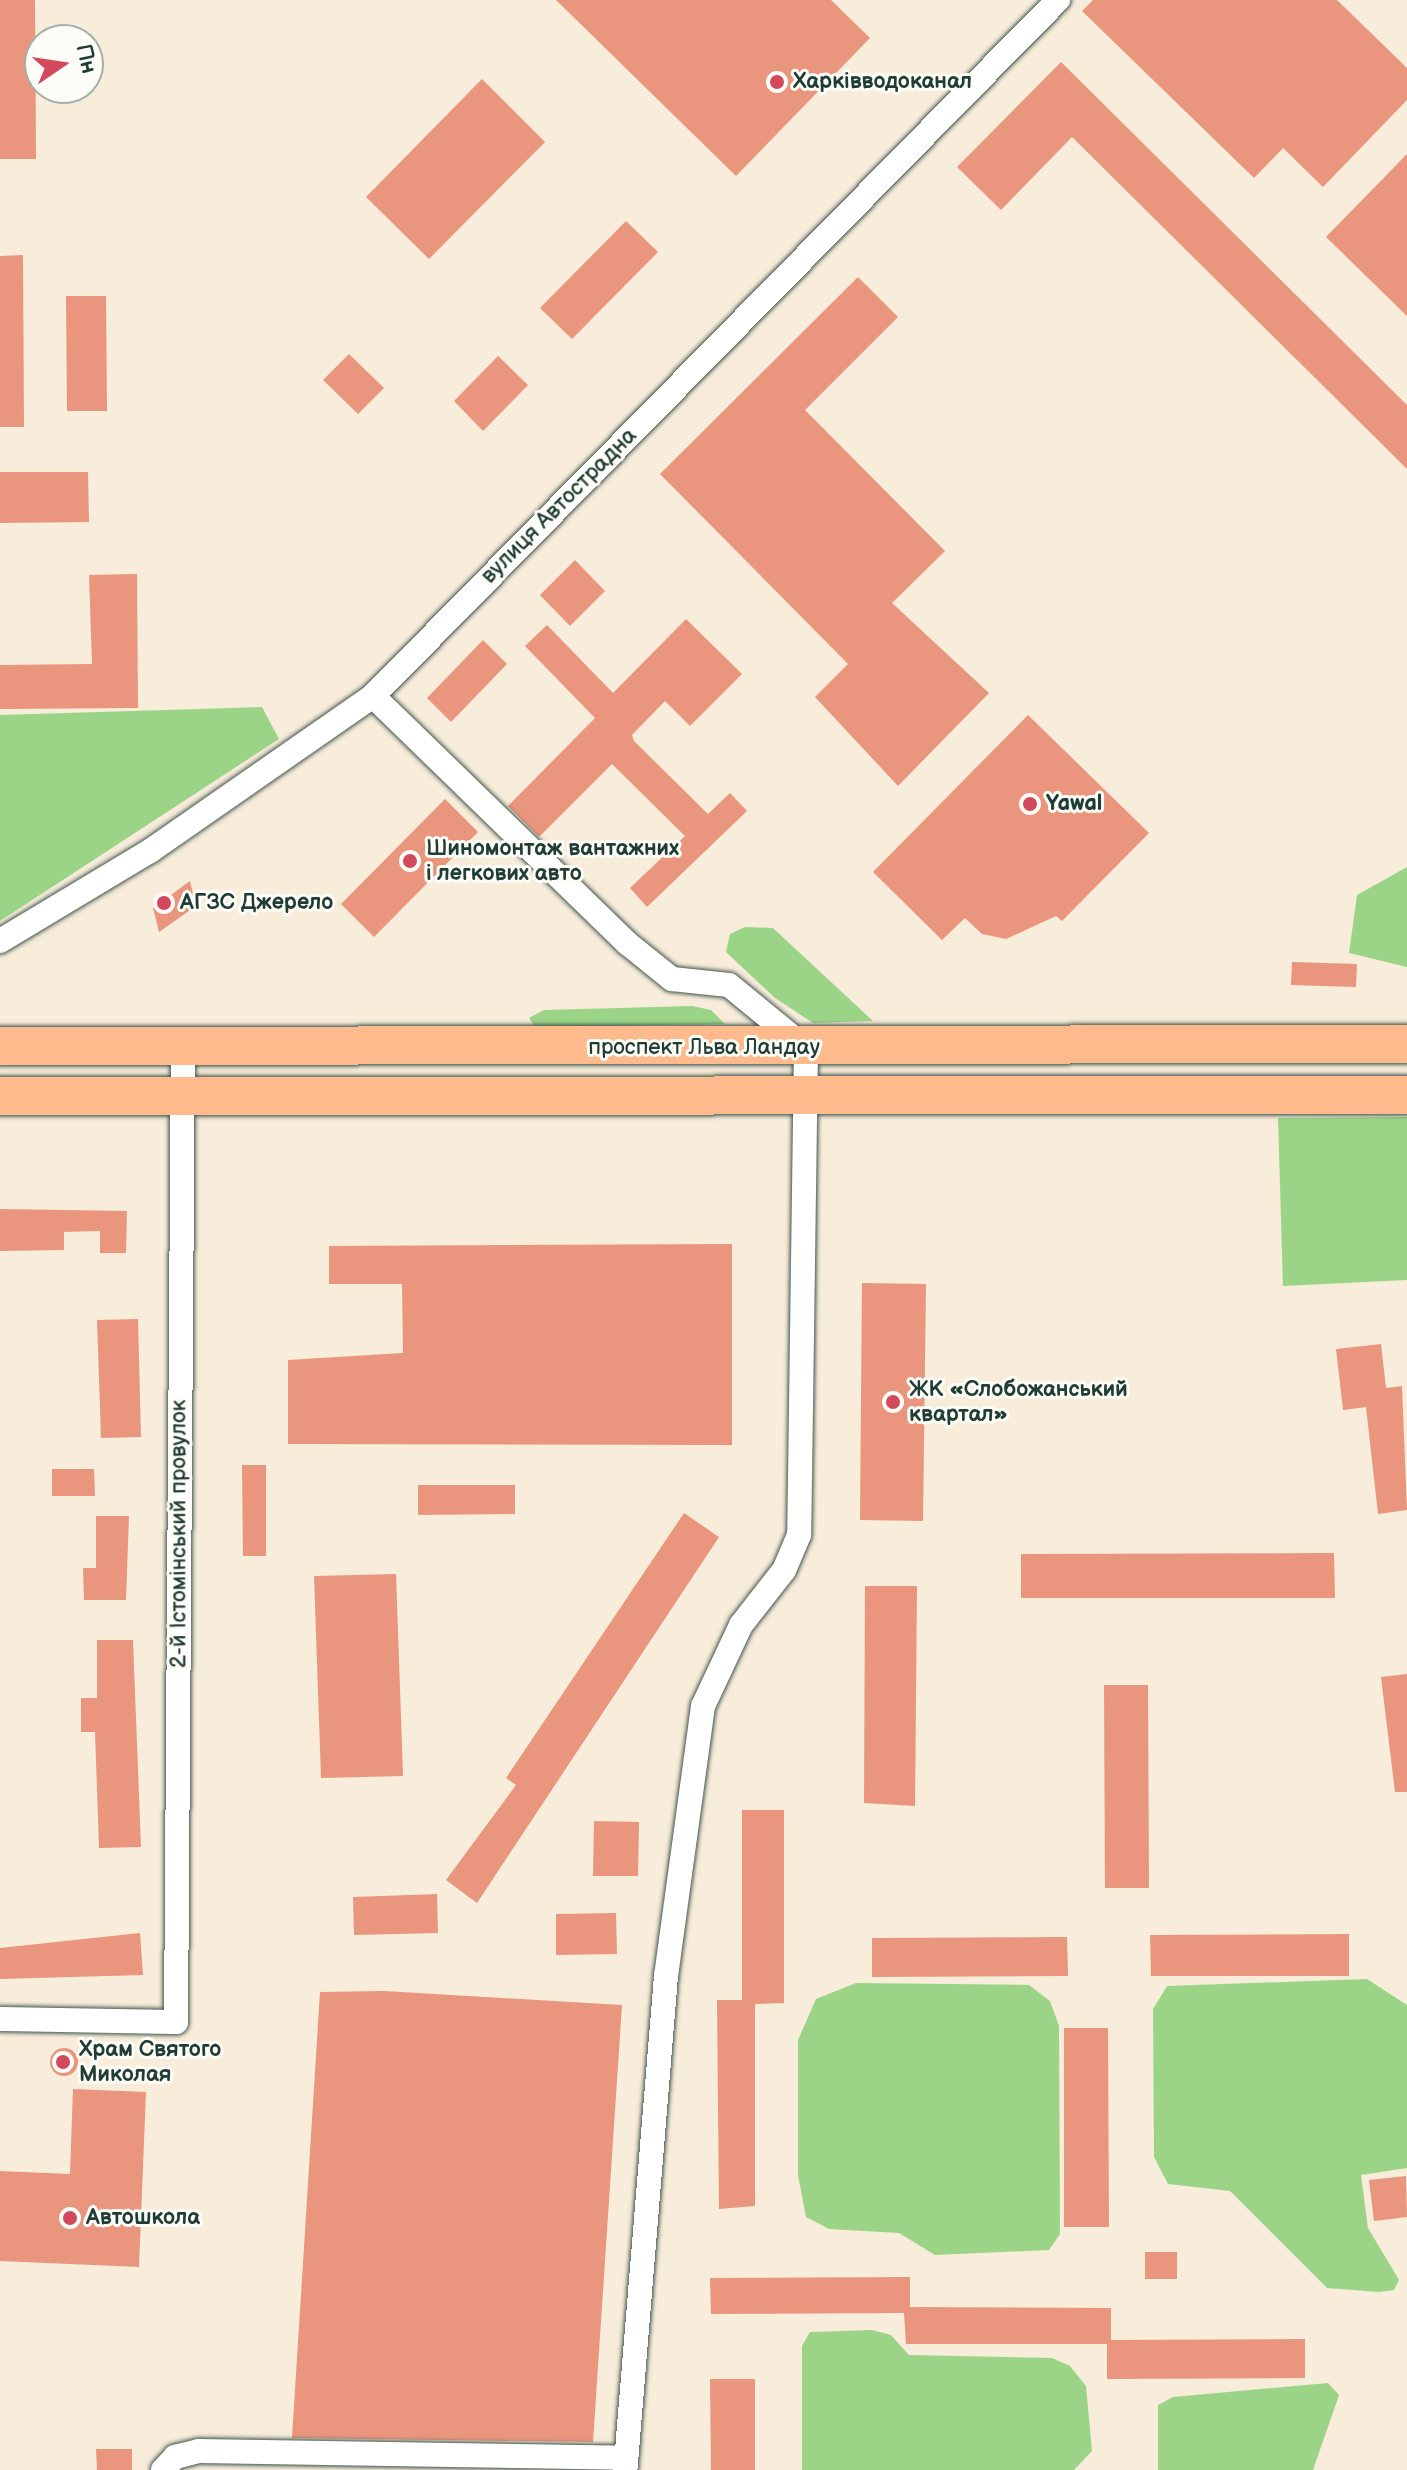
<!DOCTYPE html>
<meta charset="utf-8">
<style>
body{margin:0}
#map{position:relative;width:1407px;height:2470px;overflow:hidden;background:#f8ecda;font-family:"Balsamiq Sans",sans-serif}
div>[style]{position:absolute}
.green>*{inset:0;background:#9bd487}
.building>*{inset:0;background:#ea957e}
.round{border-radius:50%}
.roads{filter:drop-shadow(0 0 2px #40574d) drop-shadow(0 0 2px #40574d)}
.street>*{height:24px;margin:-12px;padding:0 12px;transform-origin:12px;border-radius:12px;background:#fff}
.primary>*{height:38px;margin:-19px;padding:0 19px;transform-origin:19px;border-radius:19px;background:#fcba8d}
.dots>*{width:22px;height:22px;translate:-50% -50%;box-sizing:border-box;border:4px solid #fdfcf7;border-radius:50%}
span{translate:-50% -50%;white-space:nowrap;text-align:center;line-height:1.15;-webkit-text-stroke:6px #fdfcf7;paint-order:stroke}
.poi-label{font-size:22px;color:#1f3d34;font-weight:700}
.left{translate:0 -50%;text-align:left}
.street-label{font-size:22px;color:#1f3d34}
.north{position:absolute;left:24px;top:24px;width:80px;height:80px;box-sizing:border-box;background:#fdfcf7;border:2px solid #a4b0a9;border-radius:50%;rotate:77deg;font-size:22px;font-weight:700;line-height:32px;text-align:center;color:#1f3d34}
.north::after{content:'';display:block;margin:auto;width:28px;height:36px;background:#d1495b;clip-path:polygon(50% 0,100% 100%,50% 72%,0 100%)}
</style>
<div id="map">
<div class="green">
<i style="clip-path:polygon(262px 707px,279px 739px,0 921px,0 715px)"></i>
<i style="clip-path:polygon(1407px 867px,1407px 967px,1349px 953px,1357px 895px)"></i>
<i style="clip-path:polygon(745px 927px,773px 928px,873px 1021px,813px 1023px,775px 998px,726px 952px,730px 934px)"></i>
<i style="clip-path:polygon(692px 1006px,711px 1010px,725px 1024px,535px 1027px,529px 1018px,544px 1010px)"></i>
<i style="clip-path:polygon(1407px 1117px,1407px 1280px,1283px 1286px,1278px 1118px)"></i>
<i style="clip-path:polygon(1367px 1979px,1407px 2005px,1407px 2168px,1361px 2175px,1368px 2228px,1399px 2280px,1394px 2290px,1379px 2292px,1327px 2288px,1230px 2191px,1168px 2184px,1154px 2157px,1153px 2009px,1167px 1986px)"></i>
<i style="clip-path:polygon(856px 1983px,1029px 1985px,1050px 2001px,1059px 2026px,1060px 2234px,1049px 2250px,935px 2255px,899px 2233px,829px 2229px,806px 2217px,798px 2175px,798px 2040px,816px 1999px)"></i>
<i style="clip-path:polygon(872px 2330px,891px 2335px,909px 2355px,1052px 2358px,1070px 2366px,1086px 2386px,1092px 2451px,1074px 2470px,802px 2470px,802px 2346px,810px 2332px)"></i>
<i style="clip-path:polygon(1328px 2383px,1339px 2395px,1313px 2470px,1158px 2470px,1158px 2405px,1173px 2397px)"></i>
</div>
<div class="building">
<i style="clip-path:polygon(0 0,35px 0,36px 159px,0 159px)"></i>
<i style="clip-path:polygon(556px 0,831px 0,870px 38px,736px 176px)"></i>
<i style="clip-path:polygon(1093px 0,1337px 0,1407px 68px,1407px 100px,1323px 187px,1283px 148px,1254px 178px,1082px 11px)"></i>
<i style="clip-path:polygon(1061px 62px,1407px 405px,1407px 469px,1072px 137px,1001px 210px,957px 167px)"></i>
<i style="clip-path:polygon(482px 79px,545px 142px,429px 259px,366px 197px)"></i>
<i style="clip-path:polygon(1407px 154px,1407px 316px,1326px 237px)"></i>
<i style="clip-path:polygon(626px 221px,658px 252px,572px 339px,540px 308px)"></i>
<i style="clip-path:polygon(23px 255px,24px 427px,0 427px,0 256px)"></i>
<i style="clip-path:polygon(858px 277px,898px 317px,805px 410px,945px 551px,892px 603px,989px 693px,898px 786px,815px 697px,848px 664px,660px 474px)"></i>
<i style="clip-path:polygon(66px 296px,106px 296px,107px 411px,67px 411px)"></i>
<i style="clip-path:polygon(349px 354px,384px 388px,358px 414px,323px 380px)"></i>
<i style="clip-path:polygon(498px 356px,528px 385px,483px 431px,454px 401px)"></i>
<i style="clip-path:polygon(0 472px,88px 472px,89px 522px,0 523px)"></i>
<i style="clip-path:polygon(575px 560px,605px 591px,570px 626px,540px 595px)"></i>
<i style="clip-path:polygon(137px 574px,138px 708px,0 709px,0 665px,92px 664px,89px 575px)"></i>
<i style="clip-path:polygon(686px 619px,742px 674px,690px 726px,665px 701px,632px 735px,634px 741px,708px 814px,730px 793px,747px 811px,647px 907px,630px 888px,685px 836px,612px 764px,539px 837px,508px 806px,595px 718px,525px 646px,547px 625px,613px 693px)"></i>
<i style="clip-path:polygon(483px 640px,507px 664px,451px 722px,427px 698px)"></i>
<i style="clip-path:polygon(1028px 715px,1149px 833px,1062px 921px,1056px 916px,1006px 939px,982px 934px,965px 918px,942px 940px,873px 872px)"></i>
<i style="clip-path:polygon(445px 799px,478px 832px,374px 937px,341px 904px)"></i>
<i style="clip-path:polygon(190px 881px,196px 906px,159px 932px,153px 908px)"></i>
<i style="clip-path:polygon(1292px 962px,1357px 964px,1356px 987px,1291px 985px)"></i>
<i style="clip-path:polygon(0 1209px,127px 1211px,126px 1253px,100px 1253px,100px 1231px,64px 1232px,64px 1250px,0 1251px)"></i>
<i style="clip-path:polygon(732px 1244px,732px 1445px,288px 1444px,288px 1360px,403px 1353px,402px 1284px,329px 1284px,329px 1246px)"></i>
<i style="clip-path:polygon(862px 1283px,926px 1284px,923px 1521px,860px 1520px)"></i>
<i style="clip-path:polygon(138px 1319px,141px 1437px,101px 1438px,97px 1320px)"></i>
<i style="clip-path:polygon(1381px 1344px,1386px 1388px,1402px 1386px,1407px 1510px,1378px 1514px,1366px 1407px,1343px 1410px,1336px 1349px)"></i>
<i style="clip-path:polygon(242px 1465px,266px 1465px,266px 1556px,243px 1556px)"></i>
<i style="clip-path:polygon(52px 1469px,94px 1469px,95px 1496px,52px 1496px)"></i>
<i style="clip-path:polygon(418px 1485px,515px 1485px,515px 1514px,418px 1515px)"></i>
<i style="clip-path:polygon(684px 1513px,719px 1537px,477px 1903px,446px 1880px,516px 1785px,506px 1778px)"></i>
<i style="clip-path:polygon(96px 1516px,129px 1516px,126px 1600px,84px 1600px,83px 1568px,96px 1568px)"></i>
<i style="clip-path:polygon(1334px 1553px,1335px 1598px,1021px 1598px,1021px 1554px)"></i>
<i style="clip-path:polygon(396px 1574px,403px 1776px,321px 1778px,314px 1576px)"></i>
<i style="clip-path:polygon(865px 1586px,917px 1586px,915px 1806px,864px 1803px)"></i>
<i style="clip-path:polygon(97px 1640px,133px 1640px,141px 1847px,99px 1848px,95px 1732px,81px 1732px,81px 1698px,97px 1698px)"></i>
<i style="clip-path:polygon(1407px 1674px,1407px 1792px,1395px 1792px,1381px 1677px)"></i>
<i style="clip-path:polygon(1104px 1685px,1148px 1685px,1149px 1888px,1105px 1888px)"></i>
<i style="clip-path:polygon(742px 1810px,784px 1810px,784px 2003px,755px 2004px,755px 2206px,719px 2209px,717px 2000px,742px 2000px)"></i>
<i style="clip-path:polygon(594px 1821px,639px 1822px,638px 1876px,593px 1876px)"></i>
<i style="clip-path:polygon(437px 1894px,438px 1933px,354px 1935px,353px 1897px)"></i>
<i style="clip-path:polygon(616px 1913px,617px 1954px,556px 1955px,556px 1914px)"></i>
<i style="clip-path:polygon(140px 1933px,143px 1975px,0 1979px,0 1948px)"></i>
<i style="clip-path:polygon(1349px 1934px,1349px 1976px,1151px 1976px,1150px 1935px)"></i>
<i style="clip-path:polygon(1067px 1937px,1068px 1976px,872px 1977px,872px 1938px)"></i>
<i style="clip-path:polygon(384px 1991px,622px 2005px,593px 2442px,292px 2438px,320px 1992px)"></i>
<i style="clip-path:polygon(1064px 2028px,1108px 2028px,1109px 2227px,1064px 2227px)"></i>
<i class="round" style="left:50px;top:2048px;width:28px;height:28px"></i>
<i style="clip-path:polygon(73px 2089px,146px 2092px,139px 2267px,0 2261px,0 2171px,70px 2174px)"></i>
<i style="clip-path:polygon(1406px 2176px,1407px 2217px,1374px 2221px,1369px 2180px)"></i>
<i style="clip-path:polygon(1145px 2252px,1177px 2252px,1177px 2279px,1145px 2279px)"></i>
<i style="clip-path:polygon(910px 2277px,910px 2307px,1111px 2308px,1111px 2340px,1305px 2339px,1305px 2378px,1107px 2379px,1107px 2344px,906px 2344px,904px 2313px,711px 2314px,710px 2278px)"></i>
<i style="clip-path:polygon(710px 2379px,755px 2379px,755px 2470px,711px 2470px)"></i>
<i style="clip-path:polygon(96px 2449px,132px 2449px,132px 2470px,97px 2470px)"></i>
</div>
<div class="roads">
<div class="street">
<i style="left:373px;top:696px;width:354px;rotate:44.2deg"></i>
<i style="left:627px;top:943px;width:58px;rotate:38.7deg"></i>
<i style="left:672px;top:979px;width:57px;rotate:6deg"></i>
<i style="left:729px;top:985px;width:99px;rotate:39.3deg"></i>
<i style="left:806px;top:1048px;width:487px;rotate:90.8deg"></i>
<i style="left:799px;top:1535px;width:38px;rotate:113deg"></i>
<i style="left:784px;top:1570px;width:70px;rotate:128deg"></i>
<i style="left:741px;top:1625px;width:89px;rotate:115.1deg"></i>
<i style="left:703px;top:1706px;width:273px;rotate:97.8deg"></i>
<i style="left:666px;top:1976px;width:496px;rotate:94.7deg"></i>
<i style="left:0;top:941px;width:175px;rotate:-31deg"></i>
<i style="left:150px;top:851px;width:272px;rotate:-34.8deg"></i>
<i style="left:373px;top:696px;width:977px;rotate:-45.46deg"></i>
<i style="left:0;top:2019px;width:176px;rotate:1deg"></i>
<i style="left:176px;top:2022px;width:976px;rotate:-89.59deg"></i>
<i style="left:163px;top:2470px;width:18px;rotate:-47deg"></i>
<i style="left:175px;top:2457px;width:25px;rotate:-14deg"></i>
<i style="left:199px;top:2451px;width:427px;rotate:0.9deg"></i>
</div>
<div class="primary">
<i style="left:0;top:1046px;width:1407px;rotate:-0.08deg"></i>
<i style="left:0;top:1096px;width:1407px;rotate:-0.04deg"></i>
</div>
</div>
<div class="dots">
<i style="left:777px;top:82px;background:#d1495b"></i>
<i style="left:1030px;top:804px;background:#d1495b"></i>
<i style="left:410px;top:861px;background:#d1495b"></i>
<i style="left:164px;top:903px;background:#d1495b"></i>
<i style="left:893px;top:1402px;background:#d1495b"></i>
<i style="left:63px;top:2062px;background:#d1495b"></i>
<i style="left:70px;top:2218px;background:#d1495b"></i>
</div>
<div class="poi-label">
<span class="left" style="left:793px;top:82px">Харківводоканал</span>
<span class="left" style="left:1046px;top:804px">Yawal</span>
<span class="left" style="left:426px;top:861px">Шиномонтаж вантажних<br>і легкових авто</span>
<span class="left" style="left:180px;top:903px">АГЗС Джерело</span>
<span class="left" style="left:909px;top:1402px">ЖК «Слобожанський<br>квартал»</span>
<span class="left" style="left:79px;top:2062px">Храм Святого<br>Миколая</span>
<span class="left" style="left:86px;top:2218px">Автошкола</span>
</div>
<div class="street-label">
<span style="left:559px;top:506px;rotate:-45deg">вулиця Автострадна</span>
<span style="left:704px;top:1048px">проспект Льва Ландау</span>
<span style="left:179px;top:1534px;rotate:-90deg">2-й Істомінський провулок</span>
</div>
<div class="north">Пн</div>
</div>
